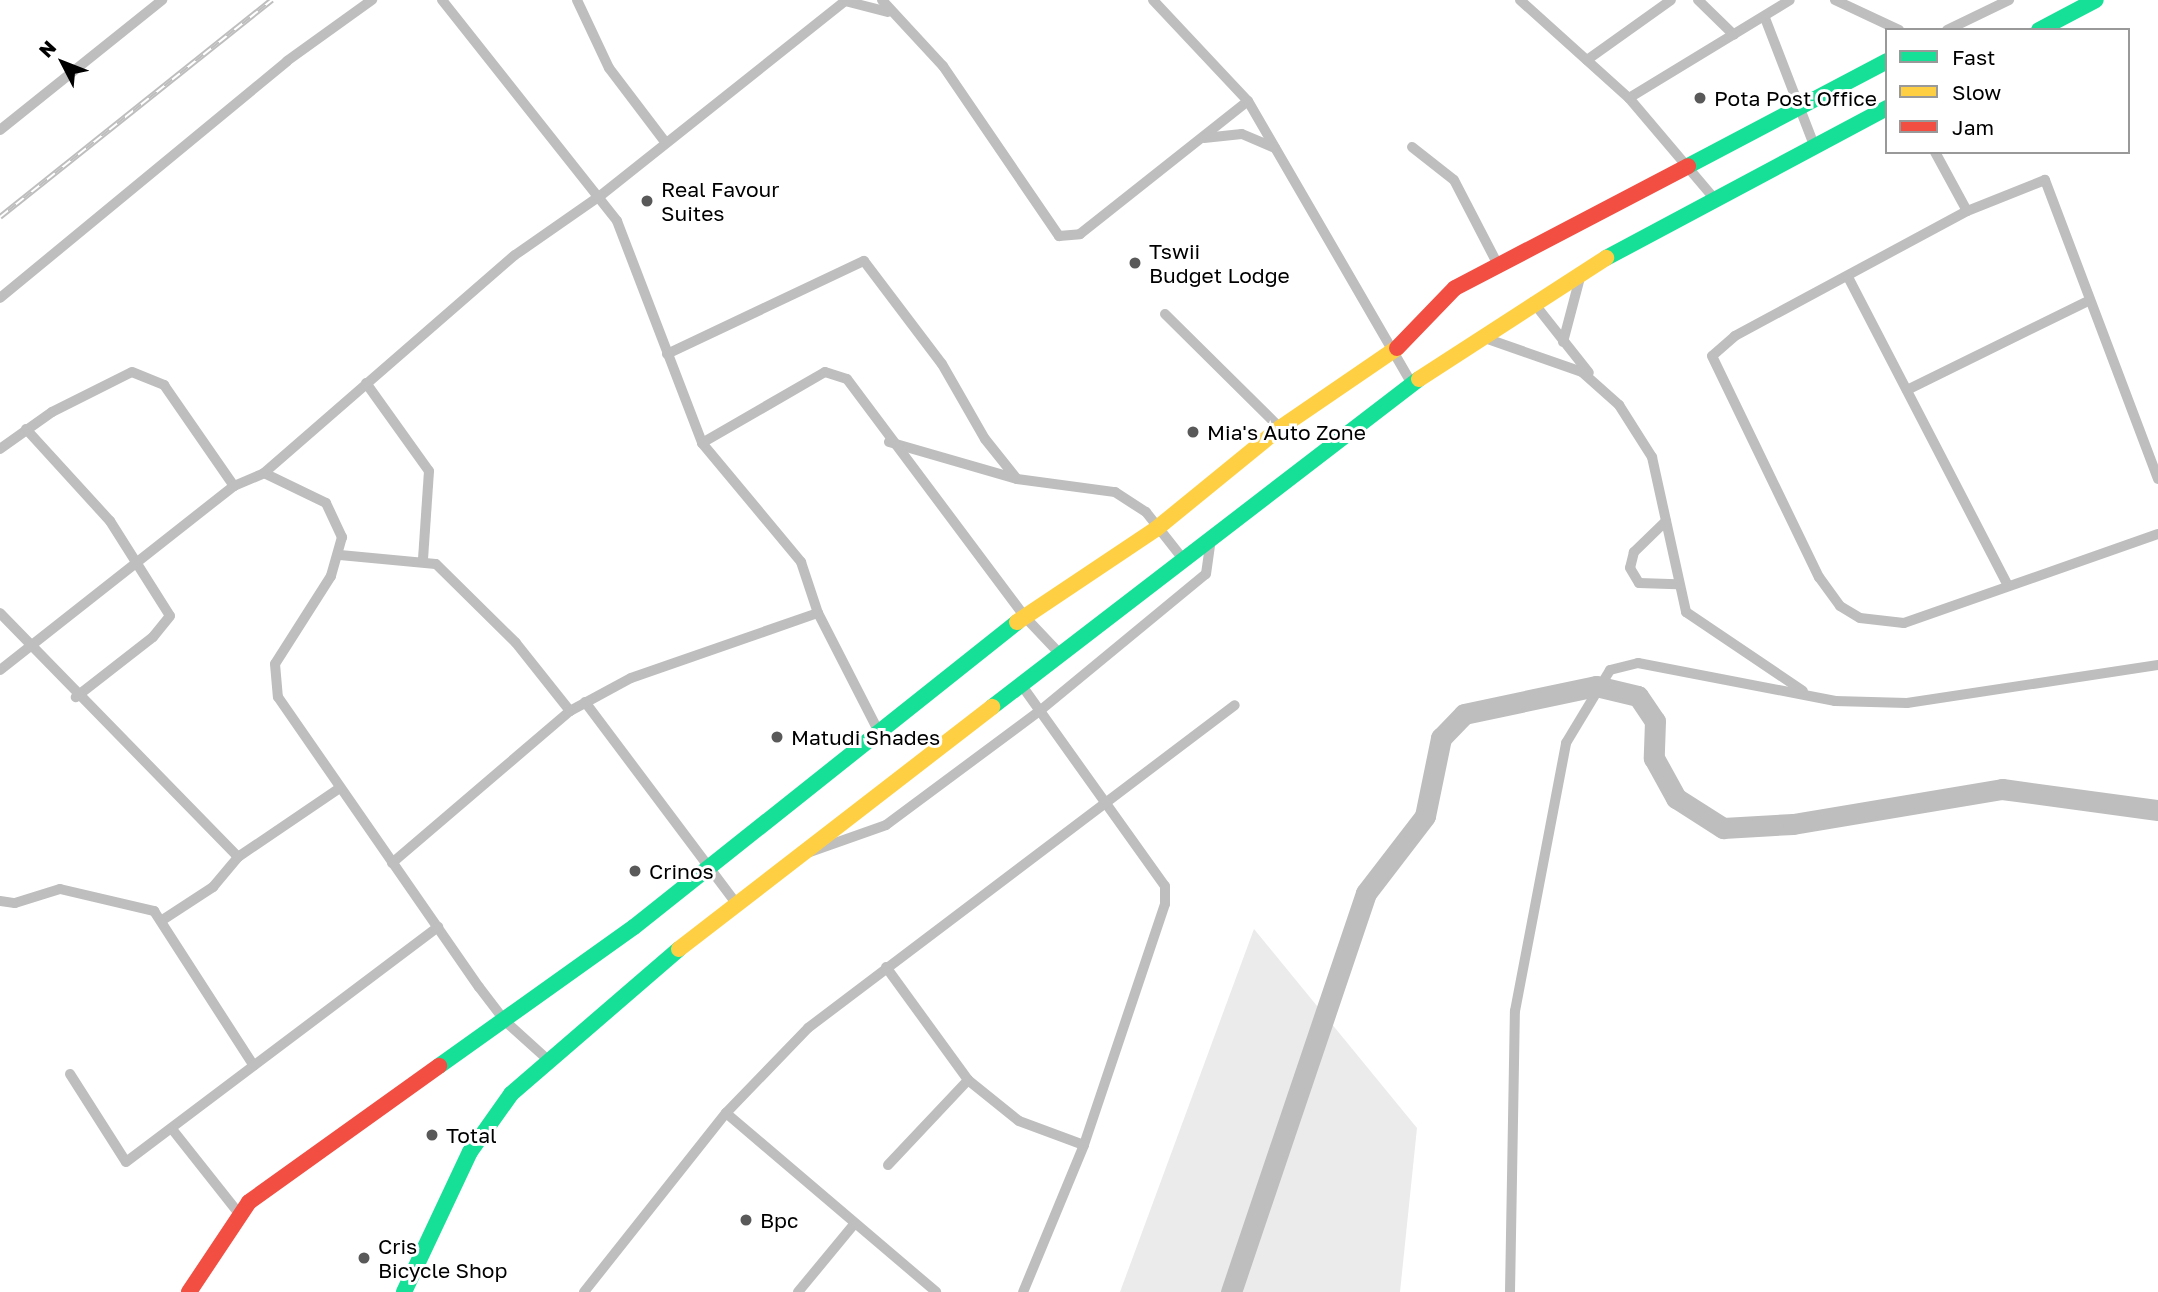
<!DOCTYPE html>
<style>
body{margin:0}
#map{position:relative;width:2158px;height:1292px;overflow:hidden;background:#fff;font-family:"Golos Text",sans-serif}
div>[style]{position:absolute}
.green>*{inset:0;background:#ebebeb}
.river>*{height:21px;margin:-10.5px;padding:0 10.5px;transform-origin:10.5px;border-radius:10.5px;background:#bebebe}
.street>*{height:10px;margin:-5px;padding:0 5px;transform-origin:5px;border-radius:5px;background:#bebebe}
.fast>*{height:16px;margin:-8px;padding:0 8px;transform-origin:8px;border-radius:8px;background:#16e098}
.slow>*{height:16px;margin:-8px;padding:0 8px;transform-origin:8px;border-radius:8px;background:#ffcf43}
.jam>*{height:16px;margin:-8px;padding:0 8px;transform-origin:8px;border-radius:8px;background:#f24e42}
.rail>*{height:6px;margin-top:-3px;transform-origin:0;background:repeating-linear-gradient(90deg,#fff 0 10px,#bebebe 0 20px);box-sizing:border-box;border-block:2px solid #bebebe}
.dots>*{width:19px;height:19px;translate:-50% -50%;box-sizing:border-box;border:4px solid #fff;border-radius:50%}
span{translate:-50% -50%;white-space:nowrap;text-align:center;line-height:1.15;-webkit-text-stroke:6px #fff;paint-order:stroke}
.poi-label{font-size:21px;color:#000}
.left{translate:0 -50%;text-align:left}
.legend{position:absolute;left:1885px;top:28px;width:245px;height:126px;box-sizing:border-box;background:#fff;border:2px solid #999;margin:0;padding:9px 12px;list-style:none;font-size:21px;color:#000}
.legend li{display:flex;align-items:center;gap:14px;height:35px}
.legend b{width:35px;border:2px solid #999}
.north{position:absolute;left:28px;top:28px;width:70px;height:70px;-webkit-text-stroke:5px #fff;paint-order:stroke;rotate:312deg;font-size:19px;font-weight:700;line-height:28px;text-align:center;color:#000}
.north::after{content:'';display:block;margin:auto;width:24px;height:32px;background:#000;clip-path:polygon(50% 0,100% 100%,50% 72%,0 100%)}
</style>
<div id="map">
<div class="green">
<i style="clip-path:polygon(1254px 929px,1417px 1128px,1400px 1292px,1120px 1292px)"></i>
</div>
<div class="river">
<i style="left:1231px;top:1292px;width:421px;rotate:-71.3deg"></i>
<i style="left:1366px;top:893px;width:97px;rotate:-52.5deg"></i>
<i style="left:1425px;top:816px;width:80px;rotate:-78.4deg"></i>
<i style="left:1441px;top:738px;width:33px;rotate:-46deg"></i>
<i style="left:1464px;top:714px;width:135px;rotate:-12deg"></i>
<i style="left:1596px;top:686px;width:43px;rotate:13.4deg"></i>
<i style="left:1638px;top:696px;width:30px;rotate:56deg"></i>
<i style="left:1655px;top:721px;width:37px;rotate:92deg"></i>
<i style="left:1654px;top:758px;width:46px;rotate:61.2deg"></i>
<i style="left:1676px;top:798px;width:56px;rotate:32.6deg"></i>
<i style="left:1723px;top:828px;width:70px;rotate:-3.3deg"></i>
<i style="left:1793px;top:824px;width:212px;rotate:-9.5deg"></i>
<i style="left:2002px;top:789px;width:157px;rotate:7.7deg"></i>
</div>
<div class="street">
<i style="left:442px;top:0;width:282px;rotate:51.6deg"></i>
<i style="left:617px;top:221px;width:238px;rotate:69deg"></i>
<i style="left:702px;top:443px;width:155px;rotate:50.2deg"></i>
<i style="left:801px;top:562px;width:54px;rotate:71.6deg"></i>
<i style="left:818px;top:613px;width:134px;rotate:62.9deg"></i>
<i style="left:577px;top:0;width:75px;rotate:64.8deg"></i>
<i style="left:609px;top:68px;width:94px;rotate:52.8deg"></i>
<i style="left:882px;top:0;width:90px;rotate:47.3deg"></i>
<i style="left:943px;top:66px;width:206px;rotate:55.7deg"></i>
<i style="left:1059px;top:236px;width:21px;rotate:-5deg"></i>
<i style="left:1080px;top:234px;width:214px;rotate:-38.4deg"></i>
<i style="left:1153px;top:0;width:139px;rotate:46.8deg"></i>
<i style="left:1248px;top:101px;width:327px;rotate:59.9deg"></i>
<i style="left:1520px;top:0;width:147px;rotate:42deg"></i>
<i style="left:1629px;top:98px;width:128px;rotate:49.7deg"></i>
<i style="left:1698px;top:0;width:50px;rotate:44.2deg"></i>
<i style="left:1835px;top:0;width:71px;rotate:25.1deg"></i>
<i style="left:845px;top:1px;width:44px;rotate:14.3deg"></i>
<i style="left:1765px;top:18px;width:136px;rotate:68.9deg"></i>
<i style="left:1947px;top:30px;width:69px;rotate:-25.8deg"></i>
<i style="left:1587px;top:60px;width:103px;rotate:-35.5deg"></i>
<i style="left:1629px;top:98px;width:188px;rotate:-31.3deg"></i>
<i style="left:0;top:130px;width:208px;rotate:-38.7deg"></i>
<i style="left:1204px;top:138px;width:38px;rotate:-6deg"></i>
<i style="left:1242px;top:134px;width:36px;rotate:23deg"></i>
<i style="left:1412px;top:147px;width:53px;rotate:38.2deg"></i>
<i style="left:1454px;top:180px;width:96px;rotate:62.6deg"></i>
<i style="left:1935px;top:152px;width:67px;rotate:61.5deg"></i>
<i style="left:1848px;top:277px;width:348px;rotate:62.6deg"></i>
<i style="left:0;top:298px;width:372px;rotate:-39.5deg"></i>
<i style="left:287px;top:61px;width:105px;rotate:-35.7deg"></i>
<i style="left:1533px;top:302px;width:90px;rotate:51.7deg"></i>
<i style="left:1165px;top:314px;width:162px;rotate:44.7deg"></i>
<i style="left:1482px;top:337px;width:106px;rotate:19.3deg"></i>
<i style="left:1582px;top:372px;width:50px;rotate:41.7deg"></i>
<i style="left:1619px;top:405px;width:62px;rotate:57.6deg"></i>
<i style="left:1652px;top:457px;width:159px;rotate:77.6deg"></i>
<i style="left:1686px;top:612px;width:141px;rotate:34deg"></i>
<i style="left:1563px;top:342px;width:70px;rotate:-75.2deg"></i>
<i style="left:667px;top:354px;width:218px;rotate:-25.3deg"></i>
<i style="left:864px;top:261px;width:129px;rotate:52.9deg"></i>
<i style="left:942px;top:364px;width:86px;rotate:60.2deg"></i>
<i style="left:985px;top:439px;width:51px;rotate:51.3deg"></i>
<i style="left:366px;top:383px;width:108px;rotate:54.4deg"></i>
<i style="left:429px;top:471px;width:87px;rotate:93.9deg"></i>
<i style="left:1907px;top:390px;width:199px;rotate:-26.2deg"></i>
<i style="left:26px;top:429px;width:125px;rotate:47.6deg"></i>
<i style="left:110px;top:521px;width:112px;rotate:57.7deg"></i>
<i style="left:170px;top:616px;width:27px;rotate:129deg"></i>
<i style="left:153px;top:637px;width:98px;rotate:142.1deg"></i>
<i style="left:889px;top:442px;width:133px;rotate:16.1deg"></i>
<i style="left:1017px;top:479px;width:99px;rotate:7.6deg"></i>
<i style="left:1115px;top:492px;width:37px;rotate:33deg"></i>
<i style="left:1146px;top:512px;width:60px;rotate:51.8deg"></i>
<i style="left:702px;top:443px;width:142px;rotate:-30deg"></i>
<i style="left:825px;top:372px;width:23px;rotate:18deg"></i>
<i style="left:847px;top:379px;width:296px;rotate:53.2deg"></i>
<i style="left:1024px;top:616px;width:52px;rotate:46.5deg"></i>
<i style="left:0;top:449px;width:64px;rotate:-35.4deg"></i>
<i style="left:52px;top:412px;width:89px;rotate:-26.6deg"></i>
<i style="left:132px;top:372px;width:35px;rotate:22deg"></i>
<i style="left:164px;top:385px;width:123px;rotate:55.3deg"></i>
<i style="left:264px;top:473px;width:69px;rotate:25.8deg"></i>
<i style="left:326px;top:503px;width:38px;rotate:65deg"></i>
<i style="left:342px;top:537px;width:41px;rotate:105.8deg"></i>
<i style="left:331px;top:576px;width:104px;rotate:122.5deg"></i>
<i style="left:275px;top:664px;width:33px;rotate:85deg"></i>
<i style="left:278px;top:697px;width:353px;rotate:55.3deg"></i>
<i style="left:479px;top:987px;width:43px;rotate:52.6deg"></i>
<i style="left:505px;top:1021px;width:55px;rotate:42.1deg"></i>
<i style="left:2158px;top:479px;width:320px;rotate:-110.7deg"></i>
<i style="left:2045px;top:180px;width:84px;rotate:158.3deg"></i>
<i style="left:1967px;top:211px;width:264px;rotate:151.7deg"></i>
<i style="left:1735px;top:336px;width:30px;rotate:139deg"></i>
<i style="left:1712px;top:356px;width:246px;rotate:64.2deg"></i>
<i style="left:1819px;top:577px;width:36px;rotate:54deg"></i>
<i style="left:1840px;top:606px;width:23px;rotate:31deg"></i>
<i style="left:1860px;top:618px;width:44px;rotate:6.5deg"></i>
<i style="left:1904px;top:623px;width:269px;rotate:-19.3deg"></i>
<i style="left:1666px;top:521px;width:45px;rotate:135.9deg"></i>
<i style="left:1634px;top:552px;width:16px;rotate:104deg"></i>
<i style="left:1630px;top:568px;width:17px;rotate:59deg"></i>
<i style="left:1639px;top:583px;width:38px;rotate:2deg"></i>
<i style="left:340px;top:555px;width:96px;rotate:5.4deg"></i>
<i style="left:436px;top:564px;width:112px;rotate:44.6deg"></i>
<i style="left:516px;top:643px;width:87px;rotate:51.5deg"></i>
<i style="left:0;top:613px;width:341px;rotate:45.7deg"></i>
<i style="left:0;top:670px;width:298px;rotate:-38.2deg"></i>
<i style="left:234px;top:486px;width:33px;rotate:-23deg"></i>
<i style="left:264px;top:473px;width:332px;rotate:-41deg"></i>
<i style="left:515px;top:255px;width:103px;rotate:-34.8deg"></i>
<i style="left:600px;top:196px;width:315px;rotate:-38.5deg"></i>
<i style="left:1020px;top:683px;width:249px;rotate:54.5deg"></i>
<i style="left:1165px;top:886px;width:18px;rotate:90deg"></i>
<i style="left:1165px;top:904px;width:254px;rotate:108.6deg"></i>
<i style="left:1084px;top:1145px;width:159px;rotate:112.5deg"></i>
<i style="left:585px;top:702px;width:251px;rotate:53.1deg"></i>
<i style="left:807px;top:853px;width:84px;rotate:-19.5deg"></i>
<i style="left:886px;top:825px;width:194px;rotate:-36.6deg"></i>
<i style="left:1042px;top:709px;width:212px;rotate:-39.5deg"></i>
<i style="left:1206px;top:574px;width:36px;rotate:-82deg"></i>
<i style="left:392px;top:863px;width:234px;rotate:-40.5deg"></i>
<i style="left:570px;top:711px;width:69px;rotate:-28.4deg"></i>
<i style="left:631px;top:678px;width:198px;rotate:-19.2deg"></i>
<i style="left:0;top:901px;width:15px;rotate:8deg"></i>
<i style="left:15px;top:903px;width:47px;rotate:-17.3deg"></i>
<i style="left:60px;top:889px;width:97px;rotate:13.2deg"></i>
<i style="left:154px;top:911px;width:184px;rotate:57.2deg"></i>
<i style="left:164px;top:919px;width:59px;rotate:-33.1deg"></i>
<i style="left:213px;top:887px;width:39px;rotate:-50deg"></i>
<i style="left:238px;top:857px;width:120px;rotate:-34.1deg"></i>
<i style="left:886px;top:967px;width:140px;rotate:54deg"></i>
<i style="left:968px;top:1080px;width:65px;rotate:38.8deg"></i>
<i style="left:1019px;top:1121px;width:69px;rotate:20.3deg"></i>
<i style="left:70px;top:1074px;width:104px;rotate:57.5deg"></i>
<i style="left:126px;top:1162px;width:391px;rotate:-37deg"></i>
<i style="left:726px;top:1113px;width:276px;rotate:40.4deg"></i>
<i style="left:172px;top:1129px;width:105px;rotate:51.6deg"></i>
<i style="left:888px;top:1165px;width:117px;rotate:-46.7deg"></i>
<i style="left:584px;top:1292px;width:228px;rotate:-51.6deg"></i>
<i style="left:726px;top:1113px;width:118px;rotate:-46deg"></i>
<i style="left:808px;top:1028px;width:535px;rotate:-37.11deg"></i>
<i style="left:798px;top:1292px;width:89px;rotate:-50.4deg"></i>
<i style="left:1510px;top:1292px;width:281px;rotate:-89deg"></i>
<i style="left:1515px;top:1011px;width:273px;rotate:-79.2deg"></i>
<i style="left:1566px;top:743px;width:85px;rotate:-58.9deg"></i>
<i style="left:1610px;top:670px;width:29px;rotate:-14deg"></i>
<i style="left:1638px;top:663px;width:201px;rotate:10.9deg"></i>
<i style="left:1835px;top:701px;width:72px;rotate:1.6deg"></i>
<i style="left:1907px;top:703px;width:254px;rotate:-8.6deg"></i>
</div>
<div class="fast">
<i style="left:2039px;top:30px;width:64px;rotate:-27.8deg"></i>
<i style="left:1688px;top:166px;width:225px;rotate:-27.8deg"></i>
<i style="left:1606px;top:258px;width:319px;rotate:-28.1deg"></i>
<i style="left:992px;top:707px;width:538px;rotate:-37.53deg"></i>
<i style="left:439px;top:1066px;width:239px;rotate:-35.5deg"></i>
<i style="left:634px;top:927px;width:490px;rotate:-38.5deg"></i>
<i style="left:404px;top:1292px;width:155px;rotate:-64.8deg"></i>
<i style="left:470px;top:1152px;width:71px;rotate:-54.7deg"></i>
<i style="left:511px;top:1094px;width:222px;rotate:-40.8deg"></i>
</div>
<div class="slow">
<i style="left:1419px;top:379px;width:223px;rotate:-32.9deg"></i>
<i style="left:1017px;top:622px;width:167px;rotate:-33.8deg"></i>
<i style="left:1156px;top:529px;width:160px;rotate:-39.2deg"></i>
<i style="left:1280px;top:428px;width:142px;rotate:-34.4deg"></i>
<i style="left:679px;top:949px;width:396px;rotate:-37.7deg"></i>
</div>
<div class="jam">
<i style="left:1397px;top:348px;width:83px;rotate:-46deg"></i>
<i style="left:1455px;top:288px;width:263px;rotate:-27.6deg"></i>
<i style="left:189px;top:1292px;width:108px;rotate:-56.3deg"></i>
<i style="left:249px;top:1202px;width:234px;rotate:-35.6deg"></i>
</div>
<div class="rail">
<i style="left:0;top:217px;width:348px;rotate:-38.6deg"></i>
</div>
<div class="dots">
<i style="left:1700px;top:98px;background:#595959"></i>
<i style="left:647px;top:201px;background:#595959"></i>
<i style="left:1135px;top:263px;background:#595959"></i>
<i style="left:1193px;top:432px;background:#595959"></i>
<i style="left:777px;top:737px;background:#595959"></i>
<i style="left:635px;top:871px;background:#595959"></i>
<i style="left:432px;top:1135px;background:#595959"></i>
<i style="left:746px;top:1220px;background:#595959"></i>
<i style="left:364px;top:1258px;background:#595959"></i>
</div>
<div class="poi-label">
<span class="left" style="left:1714px;top:98px">Pota Post Office</span>
<span class="left" style="left:661px;top:201px">Real Favour<br>Suites</span>
<span class="left" style="left:1149px;top:263px">Tswii<br>Budget Lodge</span>
<span class="left" style="left:1207px;top:432px">Mia's Auto Zone</span>
<span class="left" style="left:791px;top:737px">Matudi Shades</span>
<span class="left" style="left:649px;top:871px">Crinos</span>
<span class="left" style="left:446px;top:1135px">Total</span>
<span class="left" style="left:760px;top:1220px">Bpc</span>
<span class="left" style="left:378px;top:1258px">Cris<br>Bicycle Shop</span>
</div>
<ul class="legend">
<li><b style="height:9px;background:#16e098"></b>Fast</li>
<li><b style="height:9px;background:#ffcf43"></b>Slow</li>
<li><b style="height:9px;background:#f24e42"></b>Jam</li>
</ul>
<div class="north">N</div>
</div>
